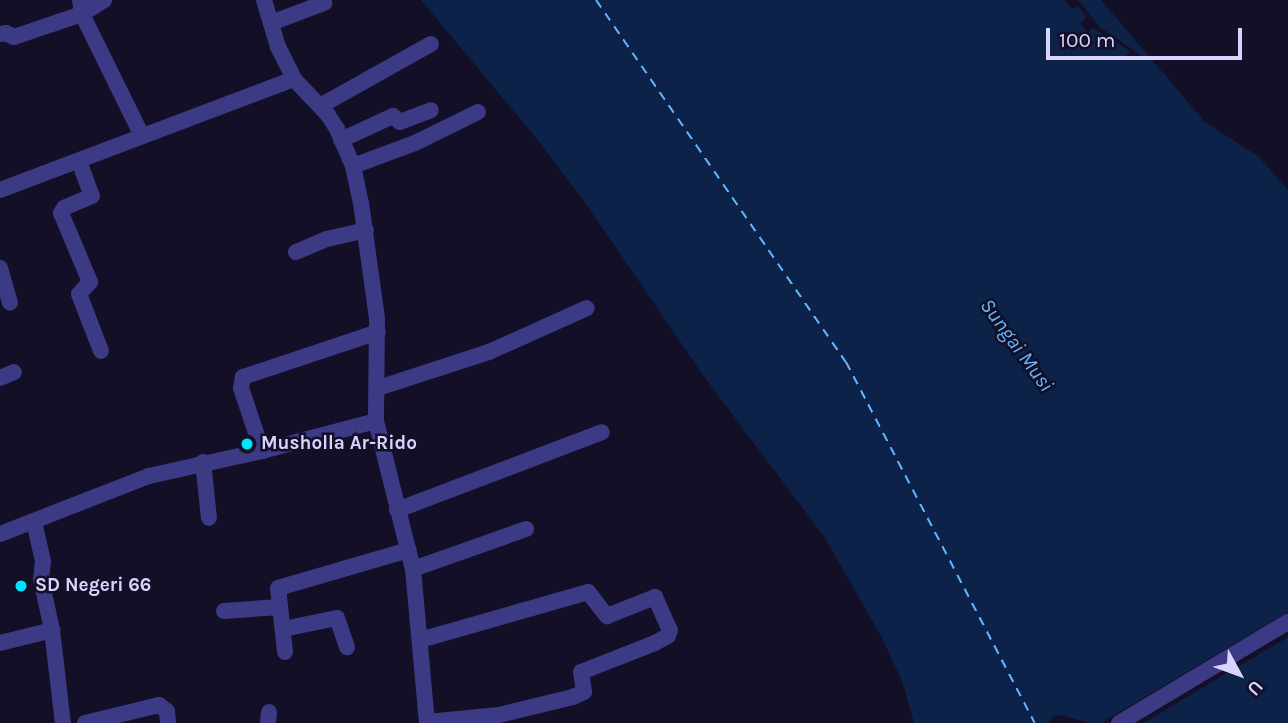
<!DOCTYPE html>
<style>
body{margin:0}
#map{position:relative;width:1288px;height:723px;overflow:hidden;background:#130f26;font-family:Karla,sans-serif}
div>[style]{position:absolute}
.water>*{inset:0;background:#0c2248}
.pier>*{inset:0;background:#130f26}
.ferry>*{height:2px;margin-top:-1px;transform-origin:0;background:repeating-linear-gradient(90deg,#62b6ff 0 9px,transparent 0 16px)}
.minor>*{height:16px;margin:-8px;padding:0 8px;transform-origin:8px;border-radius:8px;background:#3d3a85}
.dots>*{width:19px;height:19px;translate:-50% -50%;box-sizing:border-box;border:4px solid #130f26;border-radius:50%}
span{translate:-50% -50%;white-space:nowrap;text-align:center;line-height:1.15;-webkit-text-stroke:5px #130f26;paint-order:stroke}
.poi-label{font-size:19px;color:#d9d4ff;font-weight:700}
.left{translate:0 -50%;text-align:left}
.water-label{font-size:21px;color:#62b6ff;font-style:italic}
.north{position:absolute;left:1204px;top:639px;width:70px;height:70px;-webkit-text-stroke:5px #130f26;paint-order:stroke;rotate:131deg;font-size:19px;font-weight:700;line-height:28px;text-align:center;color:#d9d4ff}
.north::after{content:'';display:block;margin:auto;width:24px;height:32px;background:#d9d4ff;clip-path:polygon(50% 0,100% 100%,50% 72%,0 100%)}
.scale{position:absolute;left:1046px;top:28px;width:196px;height:32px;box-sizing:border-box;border:4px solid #d9d4ff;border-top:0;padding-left:9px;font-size:21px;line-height:24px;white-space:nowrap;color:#d9d4ff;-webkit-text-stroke:5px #130f26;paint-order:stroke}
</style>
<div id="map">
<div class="water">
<i style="clip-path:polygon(421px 0,1101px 0,1205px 122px,1259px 157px,1288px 190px,1288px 723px,1090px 723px,1061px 715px,1054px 716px,1048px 723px,914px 723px,902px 681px,881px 636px,825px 538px,705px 378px,584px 201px,537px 139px)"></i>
</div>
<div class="pier">
<i style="clip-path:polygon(1065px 0,1078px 0,1101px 28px,1141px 55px,1134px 61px,1127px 55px,1130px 51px,1093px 28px,1088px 32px,1080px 24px,1086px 17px,1078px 6px,1072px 9px)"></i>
<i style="clip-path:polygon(1288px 612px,1288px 637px,1143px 723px,1101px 723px)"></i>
</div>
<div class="ferry">
<i style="left:596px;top:0;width:440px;rotate:55.4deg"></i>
<i style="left:846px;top:362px;width:407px;rotate:62.4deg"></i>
</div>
<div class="minor">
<i style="left:80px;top:0;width:14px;rotate:82deg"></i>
<i style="left:82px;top:14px;width:26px;rotate:-32deg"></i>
<i style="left:264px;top:0;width:49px;rotate:73.4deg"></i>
<i style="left:278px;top:47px;width:36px;rotate:63deg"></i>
<i style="left:294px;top:79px;width:50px;rotate:46.6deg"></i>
<i style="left:328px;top:115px;width:17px;rotate:57deg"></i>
<i style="left:337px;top:129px;width:40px;rotate:66.6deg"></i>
<i style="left:353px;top:166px;width:38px;rotate:78deg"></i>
<i style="left:361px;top:203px;width:117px;rotate:82.1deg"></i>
<i style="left:377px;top:319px;width:102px;rotate:90.6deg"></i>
<i style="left:376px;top:421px;width:153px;rotate:76deg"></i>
<i style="left:413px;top:569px;width:155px;rotate:84.8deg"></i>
<i style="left:271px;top:23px;width:57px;rotate:-20.7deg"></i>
<i style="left:0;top:34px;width:6px;rotate:-9deg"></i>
<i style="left:6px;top:33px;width:9px;rotate:27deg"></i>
<i style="left:14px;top:37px;width:72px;rotate:-18.7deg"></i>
<i style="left:82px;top:14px;width:136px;rotate:63.8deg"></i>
<i style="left:320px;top:106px;width:127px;rotate:-29.2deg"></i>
<i style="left:341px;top:140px;width:57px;rotate:-24.8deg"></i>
<i style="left:393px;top:116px;width:9px;rotate:41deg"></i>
<i style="left:400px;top:122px;width:33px;rotate:-21deg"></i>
<i style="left:79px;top:161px;width:37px;rotate:70deg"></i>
<i style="left:92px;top:196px;width:30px;rotate:157deg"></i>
<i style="left:64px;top:208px;width:6px;rotate:121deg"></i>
<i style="left:61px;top:213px;width:75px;rotate:67.2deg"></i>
<i style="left:90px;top:282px;width:16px;rotate:133deg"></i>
<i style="left:79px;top:294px;width:61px;rotate:68.9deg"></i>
<i style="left:353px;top:166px;width:66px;rotate:-20.4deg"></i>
<i style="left:415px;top:143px;width:70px;rotate:-26.2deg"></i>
<i style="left:0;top:190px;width:314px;rotate:-20.7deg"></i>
<i style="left:296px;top:252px;width:34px;rotate:-23deg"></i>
<i style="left:327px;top:239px;width:40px;rotate:-13deg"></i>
<i style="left:0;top:268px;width:36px;rotate:74deg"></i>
<i style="left:0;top:378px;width:15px;rotate:-23deg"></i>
<i style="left:378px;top:388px;width:117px;rotate:-18deg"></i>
<i style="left:489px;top:352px;width:107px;rotate:-24.2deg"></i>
<i style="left:262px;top:451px;width:66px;rotate:-108.4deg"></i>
<i style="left:241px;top:388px;width:11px;rotate:-80deg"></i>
<i style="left:243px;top:377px;width:142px;rotate:-18.4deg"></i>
<i style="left:203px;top:462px;width:56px;rotate:83.9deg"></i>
<i style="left:397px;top:510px;width:219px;rotate:-20.8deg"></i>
<i style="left:34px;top:522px;width:40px;rotate:77deg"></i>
<i style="left:43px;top:561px;width:18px;rotate:96deg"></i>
<i style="left:41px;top:579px;width:52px;rotate:77.8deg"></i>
<i style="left:52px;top:630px;width:94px;rotate:83.3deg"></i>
<i style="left:0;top:534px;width:160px;rotate:-21.3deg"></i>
<i style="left:149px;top:476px;width:116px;rotate:-12.5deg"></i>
<i style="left:262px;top:451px;width:118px;rotate:-14.7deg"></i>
<i style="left:413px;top:569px;width:120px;rotate:-19.5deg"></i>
<i style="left:224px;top:611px;width:56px;rotate:-4.1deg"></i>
<i style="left:283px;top:629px;width:55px;rotate:-11.5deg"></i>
<i style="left:337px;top:618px;width:31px;rotate:71deg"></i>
<i style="left:420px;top:640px;width:175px;rotate:-15.9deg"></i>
<i style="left:588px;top:592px;width:31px;rotate:52deg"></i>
<i style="left:607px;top:616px;width:52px;rotate:-21.6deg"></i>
<i style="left:655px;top:597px;width:36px;rotate:66deg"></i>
<i style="left:670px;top:630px;width:6px;rotate:108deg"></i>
<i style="left:668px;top:636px;width:15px;rotate:152deg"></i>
<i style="left:655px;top:643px;width:79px;rotate:158.6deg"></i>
<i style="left:581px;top:672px;width:20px;rotate:81deg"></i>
<i style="left:584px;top:692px;width:12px;rotate:156deg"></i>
<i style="left:573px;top:697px;width:76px;rotate:166.3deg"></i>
<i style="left:499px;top:715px;width:72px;rotate:174.4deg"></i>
<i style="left:0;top:643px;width:54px;rotate:-14deg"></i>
<i style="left:285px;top:652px;width:64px;rotate:-96.2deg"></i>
<i style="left:278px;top:588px;width:136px;rotate:-16.2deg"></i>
<i style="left:85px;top:723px;width:76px;rotate:-13.7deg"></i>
<i style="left:159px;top:705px;width:10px;rotate:37deg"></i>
<i style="left:167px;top:711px;width:12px;rotate:85deg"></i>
<i style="left:268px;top:723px;width:11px;rotate:-85deg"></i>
<i style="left:1119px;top:723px;width:197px;rotate:-30.9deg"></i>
</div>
<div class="dots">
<i style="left:247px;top:444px;background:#00e5ff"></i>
<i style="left:21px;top:586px;background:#00e5ff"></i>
</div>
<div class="poi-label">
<span class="left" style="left:261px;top:444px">Musholla Ar-Rido</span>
<span class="left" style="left:35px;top:586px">SD Negeri 66</span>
</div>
<div class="water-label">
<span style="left:1017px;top:345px;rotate:54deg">Sungai Musi</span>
</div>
<div class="north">U</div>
<div class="scale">100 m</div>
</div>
